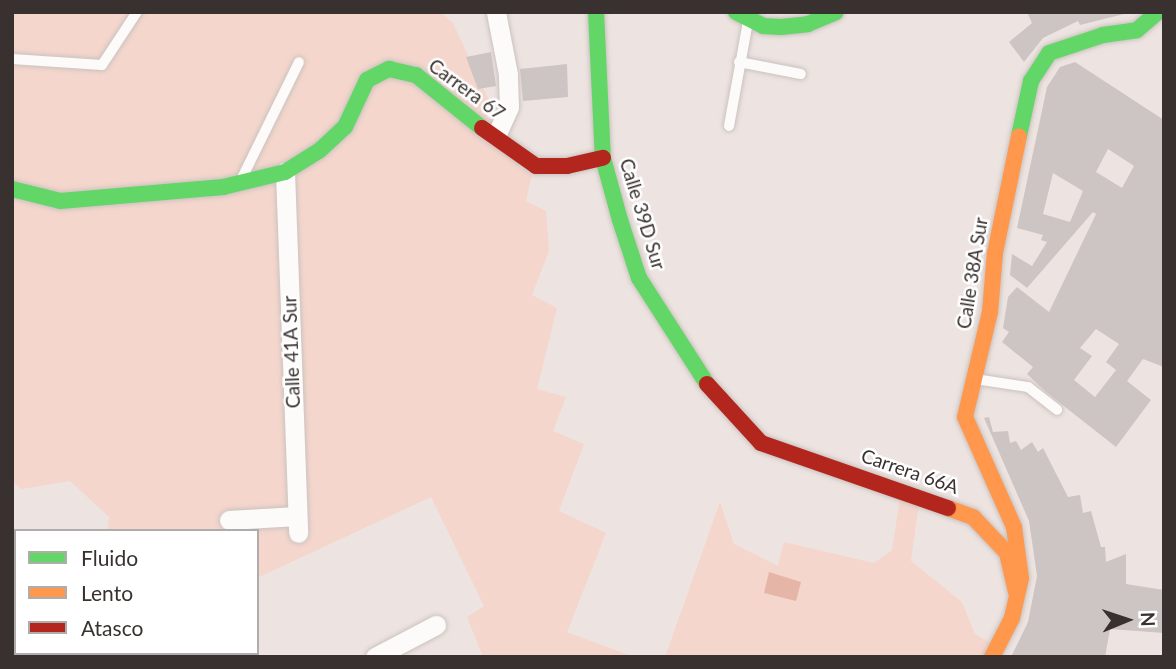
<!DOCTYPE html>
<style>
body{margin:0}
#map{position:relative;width:1176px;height:669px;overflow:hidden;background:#ede4e1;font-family:Lato,sans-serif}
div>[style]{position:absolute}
.green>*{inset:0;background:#f4d6cc}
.water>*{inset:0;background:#e5b5a7}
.building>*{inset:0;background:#cdc5c3}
.roads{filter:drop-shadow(0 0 2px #cac2bf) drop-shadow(0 0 2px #cac2bf)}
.lane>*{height:10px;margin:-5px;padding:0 5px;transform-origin:5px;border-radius:5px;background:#fcfbfa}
.street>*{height:19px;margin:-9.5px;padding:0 9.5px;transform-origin:9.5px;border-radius:9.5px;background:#fcfbfa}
.fast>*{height:16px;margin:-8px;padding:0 8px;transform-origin:8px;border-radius:8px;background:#63d668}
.slow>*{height:16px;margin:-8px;padding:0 8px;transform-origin:8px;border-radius:8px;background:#ff974d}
.jam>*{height:16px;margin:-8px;padding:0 8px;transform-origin:8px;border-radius:8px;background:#b3261e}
span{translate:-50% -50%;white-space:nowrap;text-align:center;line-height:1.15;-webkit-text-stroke:5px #fff;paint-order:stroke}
.street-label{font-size:19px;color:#38312f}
.frame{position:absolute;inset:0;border:14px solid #38312f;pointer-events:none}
.legend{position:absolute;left:14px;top:529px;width:245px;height:126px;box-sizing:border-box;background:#fff;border:2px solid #afadac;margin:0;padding:9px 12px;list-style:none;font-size:21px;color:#38312f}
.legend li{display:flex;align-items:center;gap:14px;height:35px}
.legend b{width:35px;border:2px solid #afadac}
.north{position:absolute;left:1092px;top:585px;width:70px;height:70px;-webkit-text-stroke:5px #fff;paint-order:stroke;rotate:88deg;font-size:19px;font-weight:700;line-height:28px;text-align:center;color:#38312f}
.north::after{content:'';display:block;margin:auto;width:24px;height:32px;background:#38312f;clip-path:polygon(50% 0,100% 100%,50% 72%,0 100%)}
</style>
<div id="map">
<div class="green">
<i style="clip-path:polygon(12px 12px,440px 12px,453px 23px,520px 168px,532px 174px,526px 201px,546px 211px,549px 251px,532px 295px,557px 308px,537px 389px,566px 397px,553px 431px,584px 444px,559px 511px,606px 533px,567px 632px,634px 657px,483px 657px,467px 617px,484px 606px,431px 497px,257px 578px,257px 531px,108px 531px,109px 517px,70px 481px,22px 489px,12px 482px)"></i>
<i style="clip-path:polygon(900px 498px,919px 502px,911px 561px,962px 602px,975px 634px,993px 644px,983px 657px,665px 657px,720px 502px,734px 544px,778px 566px,784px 542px,874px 563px,892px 550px)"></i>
<i style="clip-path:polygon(126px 653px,216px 653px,134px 657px)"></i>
</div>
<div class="water">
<i style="clip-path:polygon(769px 572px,801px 582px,796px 601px,764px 593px)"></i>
</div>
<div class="building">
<i style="clip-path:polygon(1027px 12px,1132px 12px,1080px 25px,1078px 21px,1043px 38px,1024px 62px,1009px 42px,1032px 23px)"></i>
<i style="clip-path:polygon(491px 52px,496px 86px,478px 89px,466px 57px)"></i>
<i style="clip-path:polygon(evenodd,1075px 62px,1164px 120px,1164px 367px,1143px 359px,1127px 381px,1151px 400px,1116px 447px,1046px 392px,1027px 374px,1033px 367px,1002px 342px,1009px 332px,1003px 328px,1008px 297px,1017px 287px,1049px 312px,1096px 214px,1093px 212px,1027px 288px,1010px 275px,1012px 254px,1032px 266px,1047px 242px,1041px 240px,1043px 235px,1017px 228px,1047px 87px,1060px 67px,1075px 62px,1108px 149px,1134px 166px,1122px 188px,1096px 172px,1108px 149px,1075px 62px,1053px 173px,1083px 191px,1070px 222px,1043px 214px,1053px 173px,1075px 62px,1096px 329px,1119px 344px,1106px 362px,1116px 370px,1095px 397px,1074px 380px,1092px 356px,1080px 348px,1096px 329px)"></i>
<i style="clip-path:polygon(567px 64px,568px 97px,523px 101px,520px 69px)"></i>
<i style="clip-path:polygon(989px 417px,993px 432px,1008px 431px,1010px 443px,1016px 441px,1021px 450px,1032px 442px,1038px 452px,1043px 448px,1068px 497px,1080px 495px,1083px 513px,1091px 511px,1101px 547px,1105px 547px,1106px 562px,1126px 554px,1126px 584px,1164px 590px,1164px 633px,1110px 629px,1105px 657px,1011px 657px,1028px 622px,1037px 576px,1029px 521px,984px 418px)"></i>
</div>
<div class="roads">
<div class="lane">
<i style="left:12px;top:59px;width:90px;rotate:3.8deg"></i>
<i style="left:102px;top:65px;width:64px;rotate:-56.6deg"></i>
<i style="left:739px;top:62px;width:63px;rotate:11deg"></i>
<i style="left:729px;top:126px;width:107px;rotate:-79.7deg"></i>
<i style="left:242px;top:178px;width:129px;rotate:-63.8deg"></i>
<i style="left:975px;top:379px;width:54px;rotate:8.6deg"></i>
<i style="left:1028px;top:387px;width:37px;rotate:38deg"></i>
</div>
<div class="street">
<i style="left:496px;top:136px;width:32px;rotate:-66deg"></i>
<i style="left:509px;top:107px;width:33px;rotate:-92deg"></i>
<i style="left:508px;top:74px;width:63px;rotate:-101deg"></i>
<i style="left:285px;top:172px;width:361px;rotate:87.9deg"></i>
<i style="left:229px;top:520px;width:68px;rotate:-3.4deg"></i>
<i style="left:375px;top:657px;width:69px;rotate:-27.7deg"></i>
</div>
<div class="fast">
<i style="left:596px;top:12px;width:146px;rotate:87.3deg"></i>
<i style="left:603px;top:158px;width:64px;rotate:74.7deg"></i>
<i style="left:620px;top:220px;width:61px;rotate:71.9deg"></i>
<i style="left:639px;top:278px;width:126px;rotate:57.3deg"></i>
<i style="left:736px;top:12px;width:30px;rotate:27deg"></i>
<i style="left:763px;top:26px;width:18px;rotate:3deg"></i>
<i style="left:781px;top:27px;width:27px;rotate:-6deg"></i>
<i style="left:808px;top:24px;width:30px;rotate:-23deg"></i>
<i style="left:1019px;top:136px;width:56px;rotate:-77.7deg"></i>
<i style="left:1031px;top:81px;width:33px;rotate:-57deg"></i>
<i style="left:1049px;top:53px;width:57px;rotate:-18.4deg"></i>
<i style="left:1103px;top:35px;width:34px;rotate:-8deg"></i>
<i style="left:1137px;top:30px;width:28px;rotate:-41deg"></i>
<i style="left:12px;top:189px;width:49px;rotate:14deg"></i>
<i style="left:60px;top:201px;width:164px;rotate:-4.9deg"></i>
<i style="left:223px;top:187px;width:64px;rotate:-13.6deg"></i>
<i style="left:285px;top:172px;width:40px;rotate:-32deg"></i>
<i style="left:319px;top:151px;width:35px;rotate:-43deg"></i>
<i style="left:345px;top:127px;width:52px;rotate:-64.9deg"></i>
<i style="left:367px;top:80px;width:25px;rotate:-27deg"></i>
<i style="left:389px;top:69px;width:28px;rotate:13deg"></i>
<i style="left:416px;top:75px;width:85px;rotate:38.8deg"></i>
</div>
<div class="slow">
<i style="left:948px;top:508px;width:27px;rotate:20deg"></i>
<i style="left:973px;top:517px;width:50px;rotate:46.6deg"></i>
<i style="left:1007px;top:553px;width:40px;rotate:77deg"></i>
<i style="left:992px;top:657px;width:44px;rotate:-62.9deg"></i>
<i style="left:1012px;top:618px;width:41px;rotate:-77.3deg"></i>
<i style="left:1021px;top:578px;width:51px;rotate:-97.8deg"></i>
<i style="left:1014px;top:527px;width:120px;rotate:-114deg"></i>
<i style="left:965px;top:417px;width:108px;rotate:-76.6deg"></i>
<i style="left:990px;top:312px;width:59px;rotate:-85.2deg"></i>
<i style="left:995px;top:253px;width:119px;rotate:-78.4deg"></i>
</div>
<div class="jam">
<i style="left:482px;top:128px;width:66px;rotate:35.1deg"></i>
<i style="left:536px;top:166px;width:31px"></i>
<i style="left:567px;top:166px;width:37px;rotate:-13deg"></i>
<i style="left:707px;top:384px;width:80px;rotate:47.5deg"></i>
<i style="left:761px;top:443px;width:198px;rotate:19.2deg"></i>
</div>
</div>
<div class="street-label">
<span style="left:467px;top:89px;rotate:36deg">Carrera 67</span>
<span style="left:643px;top:214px;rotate:73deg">Calle 39D Sur</span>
<span style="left:972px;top:273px;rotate:-81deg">Calle 38A Sur</span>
<span style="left:291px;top:352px;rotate:-92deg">Calle 41A Sur</span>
<span style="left:910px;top:471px;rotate:19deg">Carrera 66A</span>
</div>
<div class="frame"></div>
<ul class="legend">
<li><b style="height:9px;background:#63d668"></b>Fluido</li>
<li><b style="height:9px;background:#ff974d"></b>Lento</li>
<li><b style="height:9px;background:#b3261e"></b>Atasco</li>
</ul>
<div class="north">N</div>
</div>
